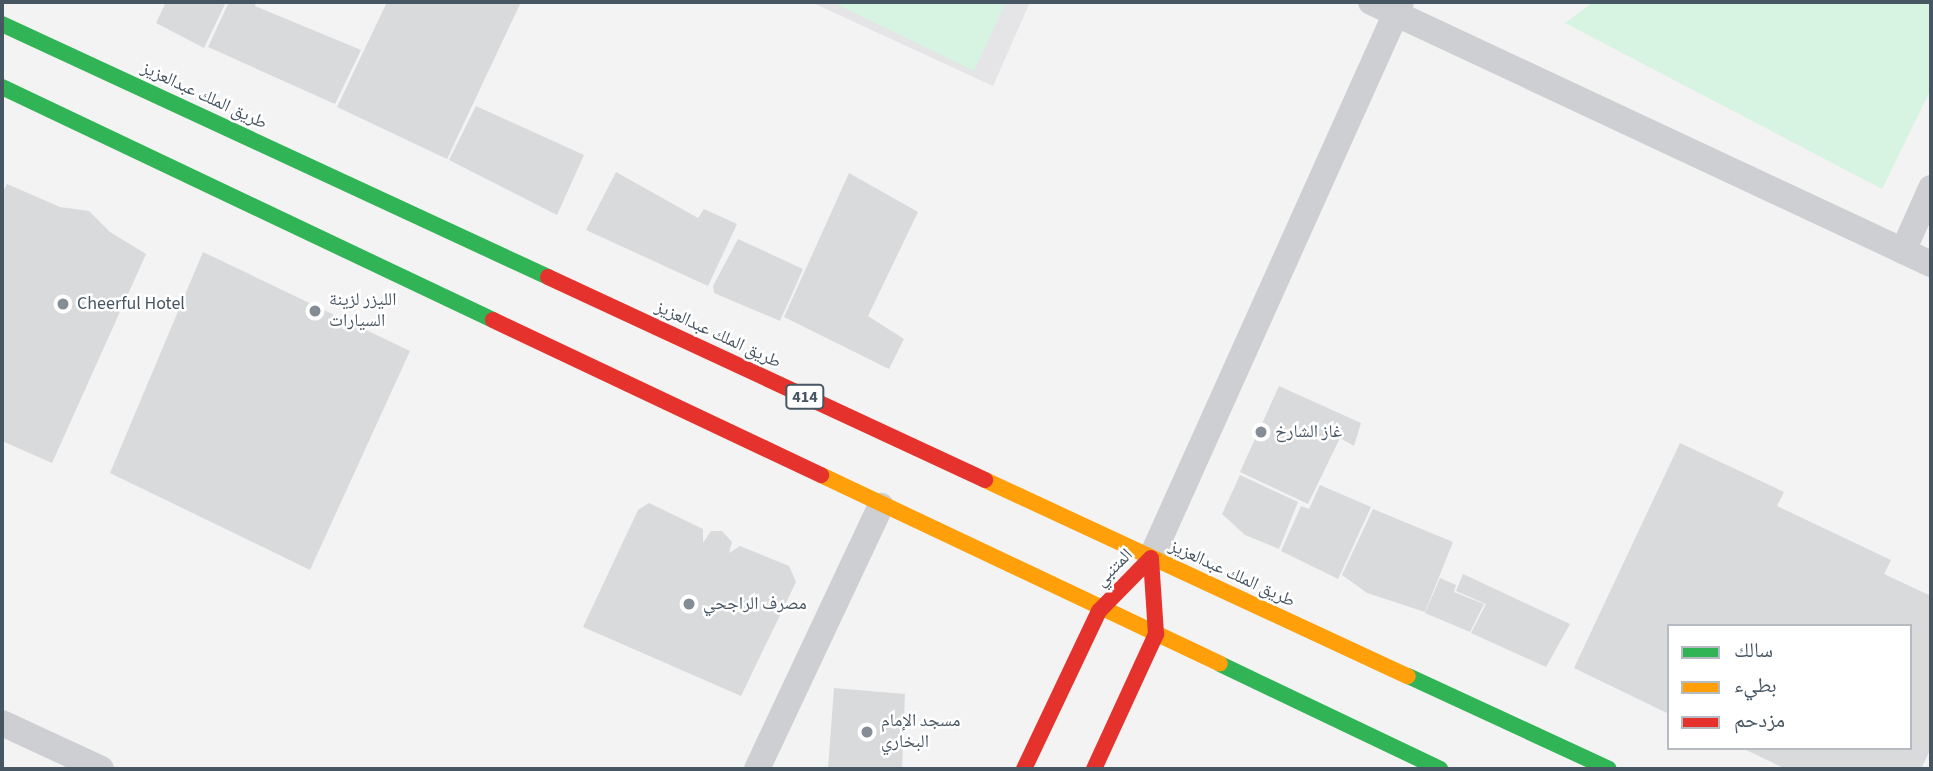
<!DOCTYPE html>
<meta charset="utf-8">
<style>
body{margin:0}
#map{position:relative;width:1933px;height:771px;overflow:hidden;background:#f4f3f3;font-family:"Source Sans 3","Noto Naskh Arabic",sans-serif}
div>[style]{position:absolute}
.education>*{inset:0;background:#e5e4e6}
.green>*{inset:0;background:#d6f4e1}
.building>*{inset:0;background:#d9dadc}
.street>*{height:26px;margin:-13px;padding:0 13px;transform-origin:13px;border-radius:13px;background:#cdcfd2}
.fast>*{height:16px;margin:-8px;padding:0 8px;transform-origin:8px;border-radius:8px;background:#30b455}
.slow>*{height:16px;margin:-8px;padding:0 8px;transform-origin:8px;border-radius:8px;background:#ff9f0a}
.jam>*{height:16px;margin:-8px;padding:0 8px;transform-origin:8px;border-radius:8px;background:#e5322d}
.dots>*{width:19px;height:19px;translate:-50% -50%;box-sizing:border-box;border:4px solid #fff;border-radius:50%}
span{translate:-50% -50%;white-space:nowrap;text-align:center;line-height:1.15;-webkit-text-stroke:5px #fff;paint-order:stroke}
.shield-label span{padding:2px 5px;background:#fff;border:2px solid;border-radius:5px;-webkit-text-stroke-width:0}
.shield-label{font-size:16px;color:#475663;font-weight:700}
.street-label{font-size:18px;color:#475663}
.poi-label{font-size:18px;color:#475663}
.left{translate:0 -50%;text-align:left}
.frame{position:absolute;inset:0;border:4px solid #475663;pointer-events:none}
.legend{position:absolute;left:1667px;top:624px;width:245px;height:126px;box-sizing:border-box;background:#fff;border:2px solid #b5bbc1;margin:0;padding:9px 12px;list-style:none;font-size:21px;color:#475663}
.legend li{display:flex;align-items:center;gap:14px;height:35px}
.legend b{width:35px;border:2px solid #b5bbc1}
</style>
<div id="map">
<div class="education">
<i style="clip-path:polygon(811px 2px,1030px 2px,993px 86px)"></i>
</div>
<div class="green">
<i style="clip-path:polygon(832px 2px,1006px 2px,974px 71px)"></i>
<i style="clip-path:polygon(1593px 2px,1931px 2px,1931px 89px,1882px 189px,1565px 23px)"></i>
</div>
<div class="building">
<i style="clip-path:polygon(166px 2px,226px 2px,204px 48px,156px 23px)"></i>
<i style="clip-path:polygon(229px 2px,256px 2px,255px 6px,361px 50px,335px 104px,208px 47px)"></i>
<i style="clip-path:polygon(387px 2px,521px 2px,447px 159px,337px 107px)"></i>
<i style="clip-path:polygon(476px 106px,584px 155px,557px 215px,449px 160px)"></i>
<i style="clip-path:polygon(616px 172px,698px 218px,704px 209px,737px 224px,708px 286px,586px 230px)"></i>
<i style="clip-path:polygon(849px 173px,918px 212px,868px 316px,904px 339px,889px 369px,784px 317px)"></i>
<i style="clip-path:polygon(7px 184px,60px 207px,89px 211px,110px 232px,146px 254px,52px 463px,2px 441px,2px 194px)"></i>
<i style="clip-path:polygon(738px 239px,803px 269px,780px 321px,714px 293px,713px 286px)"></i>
<i style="clip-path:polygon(203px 252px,410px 351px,310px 570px,110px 473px)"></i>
<i style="clip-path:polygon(1279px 386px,1361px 423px,1354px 446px,1340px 438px,1308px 504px,1240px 472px)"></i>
<i style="clip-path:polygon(1680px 443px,1784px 492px,1777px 506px,1891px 560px,1884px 574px,1931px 596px,1931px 748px,1921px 769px,1786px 769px,1742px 748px,1910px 748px,1910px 626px,1669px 626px,1669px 714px,1574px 668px)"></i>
<i style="clip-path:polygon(1240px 475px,1298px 502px,1279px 549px,1245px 535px,1222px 514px)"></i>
<i style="clip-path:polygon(1320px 485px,1371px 507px,1338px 579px,1281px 551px,1301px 506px,1309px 509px)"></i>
<i style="clip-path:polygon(649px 503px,703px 529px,703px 543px,711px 531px,722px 531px,732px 542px,729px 553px,740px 546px,789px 566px,796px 582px,741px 696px,583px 627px,638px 510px)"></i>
<i style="clip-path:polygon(1373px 509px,1453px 542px,1425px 612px,1367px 593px,1342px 575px)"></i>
<i style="clip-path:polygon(1463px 574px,1570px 624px,1546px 667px,1471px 633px,1486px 604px,1456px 591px)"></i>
<i style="clip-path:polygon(1440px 578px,1456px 585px,1454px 592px,1484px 604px,1470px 632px,1425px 613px)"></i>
<i style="clip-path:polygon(834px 688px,905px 694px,902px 769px,828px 769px)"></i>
</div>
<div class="street">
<i style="left:1371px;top:2px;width:618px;rotate:25.07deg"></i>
<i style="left:1903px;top:251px;width:69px;rotate:-66deg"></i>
<i style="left:1151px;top:558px;width:610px;rotate:-65.79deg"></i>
<i style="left:2px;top:723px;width:109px;rotate:24.9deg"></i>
<i style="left:757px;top:769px;width:291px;rotate:-64.8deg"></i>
</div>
<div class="fast">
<i style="left:2px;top:24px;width:602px;rotate:24.86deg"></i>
<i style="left:2px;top:87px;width:543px;rotate:25.39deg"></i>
<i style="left:1220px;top:664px;width:244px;rotate:25.5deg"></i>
<i style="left:1408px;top:676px;width:221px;rotate:24.8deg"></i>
</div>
<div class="slow">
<i style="left:821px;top:475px;width:441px;rotate:25.3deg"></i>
<i style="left:985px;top:480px;width:466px;rotate:24.9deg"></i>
</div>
<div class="jam">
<i style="left:548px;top:277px;width:482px;rotate:24.9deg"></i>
<i style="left:493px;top:320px;width:363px;rotate:25.3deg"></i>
<i style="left:1024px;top:769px;width:175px;rotate:-64.6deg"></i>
<i style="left:1099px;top:611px;width:74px;rotate:-45.5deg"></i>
<i style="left:1094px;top:769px;width:149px;rotate:-65.3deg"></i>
<i style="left:1156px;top:634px;width:76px;rotate:-93.8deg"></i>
</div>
<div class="dots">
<i style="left:63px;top:304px;background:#848d95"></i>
<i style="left:315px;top:311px;background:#848d95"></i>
<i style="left:1261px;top:432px;background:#848d95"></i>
<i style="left:689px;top:604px;background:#848d95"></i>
<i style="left:867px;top:732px;background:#848d95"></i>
</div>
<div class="shield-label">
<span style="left:805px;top:397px">414</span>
</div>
<div class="street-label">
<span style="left:204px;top:96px;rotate:25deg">طريق الملك عبدالعزيز</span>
<span style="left:718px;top:335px;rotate:25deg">طريق الملك عبدالعزيز</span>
<span style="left:1114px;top:568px;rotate:-45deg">المتنبي</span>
<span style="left:1232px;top:574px;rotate:25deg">طريق الملك عبدالعزيز</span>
</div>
<div class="poi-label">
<span class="left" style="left:329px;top:311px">الليزر لزينة<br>السيارات</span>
<span class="left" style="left:77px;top:304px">Cheerful Hotel</span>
<span class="left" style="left:1275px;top:432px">غاز الشارخ</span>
<span class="left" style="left:703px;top:604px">مصرف الراجحي</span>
<span class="left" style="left:881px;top:732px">مسجد الإمام<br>البخاري</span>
</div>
<div class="frame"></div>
<ul class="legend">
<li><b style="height:9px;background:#30b455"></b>سالك</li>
<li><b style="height:9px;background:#ff9f0a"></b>بطيء</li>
<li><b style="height:9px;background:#e5322d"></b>مزدحم</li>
</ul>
</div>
